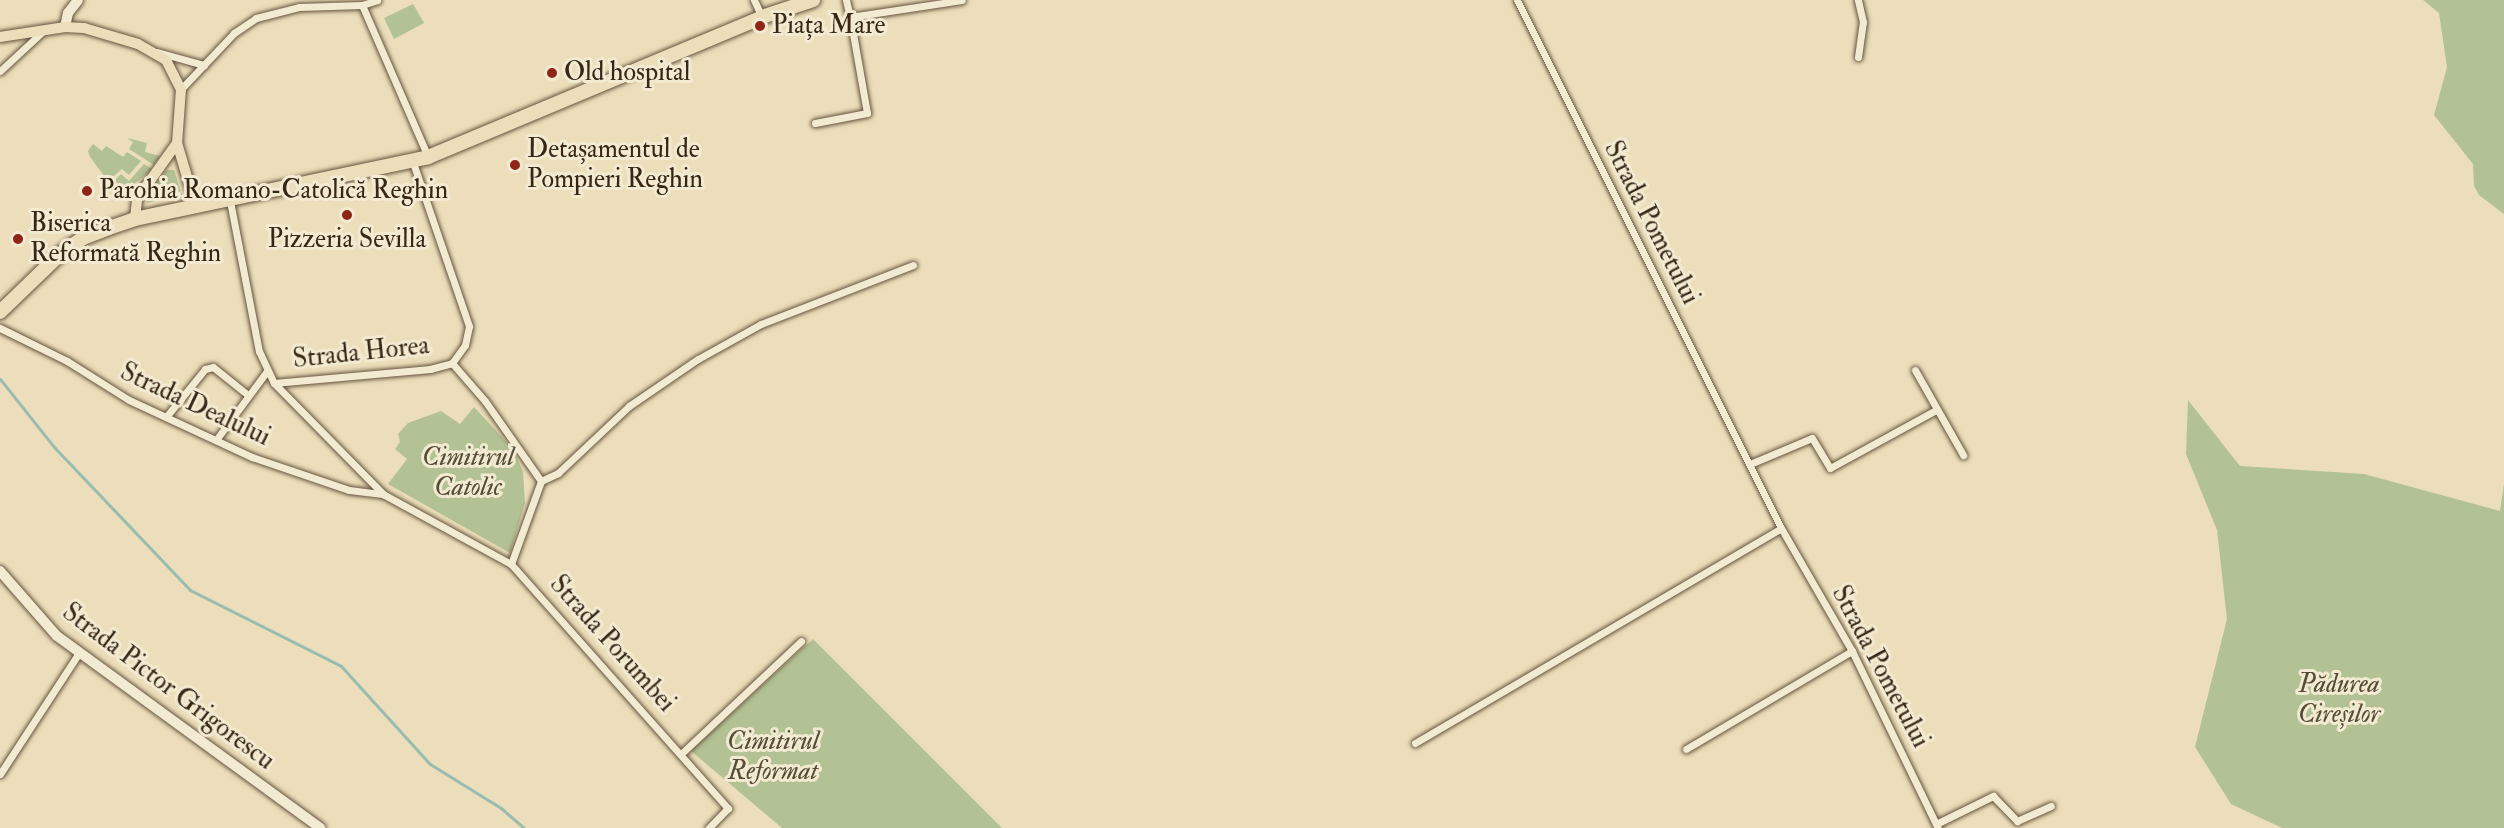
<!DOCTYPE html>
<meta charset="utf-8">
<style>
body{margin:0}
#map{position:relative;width:2504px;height:828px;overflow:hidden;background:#ecdeba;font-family:"IM FELL Double Pica",serif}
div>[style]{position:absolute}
.green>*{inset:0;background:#b2c294}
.stream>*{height:3px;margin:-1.5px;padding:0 1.5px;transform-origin:1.5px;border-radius:1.5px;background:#99bcb0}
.roads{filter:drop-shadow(0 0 2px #65543f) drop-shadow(0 0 2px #65543f)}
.street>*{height:7px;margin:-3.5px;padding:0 3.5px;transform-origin:3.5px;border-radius:3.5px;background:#f3ead2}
.secondary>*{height:10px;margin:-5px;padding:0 5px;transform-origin:5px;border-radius:5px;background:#f3ead2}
.primary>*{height:10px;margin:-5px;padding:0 5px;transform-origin:5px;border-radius:5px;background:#ecdeba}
.highway>*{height:14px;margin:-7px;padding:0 7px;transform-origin:7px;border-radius:7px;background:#ecdeba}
.dots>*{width:16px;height:16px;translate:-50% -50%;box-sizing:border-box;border:3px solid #f3ead2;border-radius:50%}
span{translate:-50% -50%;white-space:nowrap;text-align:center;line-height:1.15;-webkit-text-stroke:6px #f3ead2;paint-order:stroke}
.poi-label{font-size:26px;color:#382616}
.left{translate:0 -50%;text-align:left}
.street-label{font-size:26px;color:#382616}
.park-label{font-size:26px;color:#564d36;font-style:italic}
</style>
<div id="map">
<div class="green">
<i style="clip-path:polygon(2423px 0,2504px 0,2504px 214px,2479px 195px,2474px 186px,2473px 164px,2434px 115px,2447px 67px,2439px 13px)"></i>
<i style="clip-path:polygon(413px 4px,424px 23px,394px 39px,384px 18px)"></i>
<i style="clip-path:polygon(127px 138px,147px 143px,145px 152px,160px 156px,154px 165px,129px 149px,133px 142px)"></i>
<i style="clip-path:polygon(93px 144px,102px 151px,106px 146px,123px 157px,127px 152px,141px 161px,129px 175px,122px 169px,108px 181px,90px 157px,88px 151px)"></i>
<i style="clip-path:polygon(144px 164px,152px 169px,120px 196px,111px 184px,121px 174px,129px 181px)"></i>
<i style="clip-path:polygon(167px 170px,174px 170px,182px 195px,147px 203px,145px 195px)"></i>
<i style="clip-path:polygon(2188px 400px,2240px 466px,2364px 474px,2500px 511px,2504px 484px,2504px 828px,2282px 828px,2231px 804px,2195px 747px,2227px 619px,2217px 530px,2186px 454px)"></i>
<i style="clip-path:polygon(474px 407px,513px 449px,523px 472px,525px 503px,510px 553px,388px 484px,407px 459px,395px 449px,400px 442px,398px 434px,408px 423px,441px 411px,460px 424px)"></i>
<i style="clip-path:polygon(813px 639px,1002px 828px,782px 828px,691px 751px)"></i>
</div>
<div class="stream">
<i style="left:0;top:379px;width:87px;rotate:51.5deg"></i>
<i style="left:54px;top:447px;width:197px;rotate:46.4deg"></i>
<i style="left:190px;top:590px;width:169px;rotate:26.7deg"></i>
<i style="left:341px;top:666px;width:132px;rotate:47.8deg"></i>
<i style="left:430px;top:764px;width:84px;rotate:31.8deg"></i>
<i style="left:501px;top:808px;width:30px;rotate:41deg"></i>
</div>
<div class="roads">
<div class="street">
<i style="left:754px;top:0;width:19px;rotate:65deg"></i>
<i style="left:846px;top:0;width:17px;rotate:77deg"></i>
<i style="left:850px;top:17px;width:113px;rotate:-8.6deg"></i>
<i style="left:1517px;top:0;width:590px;rotate:63.43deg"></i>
<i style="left:1781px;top:528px;width:142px;rotate:60deg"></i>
<i style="left:1852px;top:651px;width:197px;rotate:64.1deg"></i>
<i style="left:362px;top:5px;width:166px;rotate:66.5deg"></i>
<i style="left:157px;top:52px;width:49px;rotate:15.5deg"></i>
<i style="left:1858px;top:57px;width:35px;rotate:-82deg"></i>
<i style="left:1863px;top:22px;width:23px;rotate:-103deg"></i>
<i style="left:0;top:71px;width:57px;rotate:-42.9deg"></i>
<i style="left:181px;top:89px;width:77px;rotate:-46.6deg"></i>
<i style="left:234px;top:33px;width:27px;rotate:-34deg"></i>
<i style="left:256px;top:18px;width:44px;rotate:-14.3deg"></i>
<i style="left:299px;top:7px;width:63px;rotate:-1.8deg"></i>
<i style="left:362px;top:5px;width:16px;rotate:-18deg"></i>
<i style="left:815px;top:123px;width:53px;rotate:-10.9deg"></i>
<i style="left:867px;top:113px;width:97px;rotate:-100deg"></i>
<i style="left:230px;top:201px;width:153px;rotate:79.1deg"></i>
<i style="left:259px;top:351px;width:35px;rotate:65deg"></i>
<i style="left:274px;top:383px;width:156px;rotate:45.5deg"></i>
<i style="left:383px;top:494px;width:146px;rotate:28.7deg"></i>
<i style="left:511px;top:564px;width:327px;rotate:48.4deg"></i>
<i style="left:728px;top:808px;width:28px;rotate:134deg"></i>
<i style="left:0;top:328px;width:75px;rotate:26.2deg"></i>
<i style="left:67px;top:361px;width:73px;rotate:32.2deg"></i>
<i style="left:129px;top:400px;width:136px;rotate:24.9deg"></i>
<i style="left:252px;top:457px;width:102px;rotate:18.8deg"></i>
<i style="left:349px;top:490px;width:34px;rotate:7deg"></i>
<i style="left:452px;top:363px;width:50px;rotate:49deg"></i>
<i style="left:485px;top:401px;width:98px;rotate:55deg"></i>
<i style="left:1915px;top:370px;width:98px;rotate:60.5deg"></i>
<i style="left:274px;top:383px;width:157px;rotate:-5.1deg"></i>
<i style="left:430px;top:369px;width:23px;rotate:-15deg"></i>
<i style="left:452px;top:363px;width:22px;rotate:-54deg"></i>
<i style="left:465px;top:345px;width:19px;rotate:-78deg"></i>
<i style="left:469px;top:326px;width:173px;rotate:-108.9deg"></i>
<i style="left:166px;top:417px;width:62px;rotate:-50.9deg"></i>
<i style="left:205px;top:369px;width:8px;rotate:-14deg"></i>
<i style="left:213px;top:367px;width:45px;rotate:38.7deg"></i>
<i style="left:216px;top:440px;width:86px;rotate:-53.5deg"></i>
<i style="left:1750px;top:464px;width:67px;rotate:-22.8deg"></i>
<i style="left:1812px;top:438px;width:35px;rotate:59deg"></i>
<i style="left:1830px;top:468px;width:121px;rotate:-28.7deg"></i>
<i style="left:541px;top:481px;width:19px;rotate:-25deg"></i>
<i style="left:558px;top:473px;width:98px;rotate:-43.3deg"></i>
<i style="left:629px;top:406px;width:83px;rotate:-34.3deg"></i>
<i style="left:698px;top:359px;width:72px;rotate:-29.1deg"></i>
<i style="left:761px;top:324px;width:163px;rotate:-21.2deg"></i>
<i style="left:511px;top:564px;width:88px;rotate:-70.1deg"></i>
<i style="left:1415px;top:743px;width:424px;rotate:-30.4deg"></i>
<i style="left:1686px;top:749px;width:193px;rotate:-30.6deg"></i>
<i style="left:683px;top:752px;width:162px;rotate:-43.2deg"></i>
<i style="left:0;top:774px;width:145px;rotate:-56.9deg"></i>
<i style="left:1936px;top:824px;width:64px;rotate:-26.2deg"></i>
<i style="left:1993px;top:796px;width:35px;rotate:46deg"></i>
<i style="left:2017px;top:821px;width:37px;rotate:-24deg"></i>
</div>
<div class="secondary">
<i style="left:65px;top:27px;width:14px;rotate:-78deg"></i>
<i style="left:68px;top:13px;width:16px;rotate:-52deg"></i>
<i style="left:0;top:571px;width:86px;rotate:48.8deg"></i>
<i style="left:57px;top:636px;width:326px;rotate:36.1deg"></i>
</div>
<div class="primary">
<i style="left:0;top:37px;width:66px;rotate:-8.7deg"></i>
<i style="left:65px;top:27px;width:19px;rotate:3deg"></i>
<i style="left:84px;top:28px;width:56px;rotate:16.5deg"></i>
<i style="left:138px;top:44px;width:32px;rotate:30deg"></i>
<i style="left:166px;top:60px;width:33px;rotate:63deg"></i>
<i style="left:181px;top:89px;width:54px;rotate:94.2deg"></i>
<i style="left:177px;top:143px;width:67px;rotate:73.5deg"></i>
<i style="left:135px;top:219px;width:20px;rotate:-84deg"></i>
<i style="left:137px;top:199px;width:69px;rotate:-54.5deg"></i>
</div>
<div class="highway">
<i style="left:0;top:312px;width:83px;rotate:-44deg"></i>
<i style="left:60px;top:254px;width:28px;rotate:-35deg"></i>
<i style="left:83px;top:238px;width:28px;rotate:-21deg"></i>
<i style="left:109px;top:228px;width:28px;rotate:-19deg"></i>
<i style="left:135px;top:219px;width:299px;rotate:-11.9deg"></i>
<i style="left:428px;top:157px;width:362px;rotate:-22.7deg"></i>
<i style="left:762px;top:17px;width:54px;rotate:-18.4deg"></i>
</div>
</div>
<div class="dots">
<i style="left:760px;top:26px;background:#8f2418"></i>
<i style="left:552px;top:73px;background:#8f2418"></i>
<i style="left:515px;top:165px;background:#8f2418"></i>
<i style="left:87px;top:191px;background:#8f2418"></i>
<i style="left:347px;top:215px;background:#8f2418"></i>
<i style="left:18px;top:239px;background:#8f2418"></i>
</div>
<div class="poi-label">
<span class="left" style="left:772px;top:26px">Piața Mare</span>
<span class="left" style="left:564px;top:73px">Old hospital</span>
<span class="left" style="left:527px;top:165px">Detașamentul de<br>Pompieri Reghin</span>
<span class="left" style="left:99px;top:191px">Parohia Romano-Catolică Reghin</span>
<span class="left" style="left:30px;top:239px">Biserica<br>Reformată Reghin</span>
<span style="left:347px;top:240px">Pizzeria Sevilla</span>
</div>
<div class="street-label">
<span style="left:1651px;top:223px;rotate:63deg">Strada Pometului</span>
<span style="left:361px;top:353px;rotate:-6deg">Strada Horea</span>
<span style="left:195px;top:405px;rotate:25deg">Strada Dealului</span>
<span style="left:612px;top:644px;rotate:48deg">Strada Porumbei</span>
<span style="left:1880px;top:667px;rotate:62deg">Strada Pometului</span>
<span style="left:168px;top:687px;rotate:37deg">Strada Pictor Grigorescu</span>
</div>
<div class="park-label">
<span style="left:468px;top:473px">Cimitirul<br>Catolic</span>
<span style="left:2339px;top:700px">Pădurea<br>Cireșilor</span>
<span style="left:773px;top:757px">Cimitirul<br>Reformat</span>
</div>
</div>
